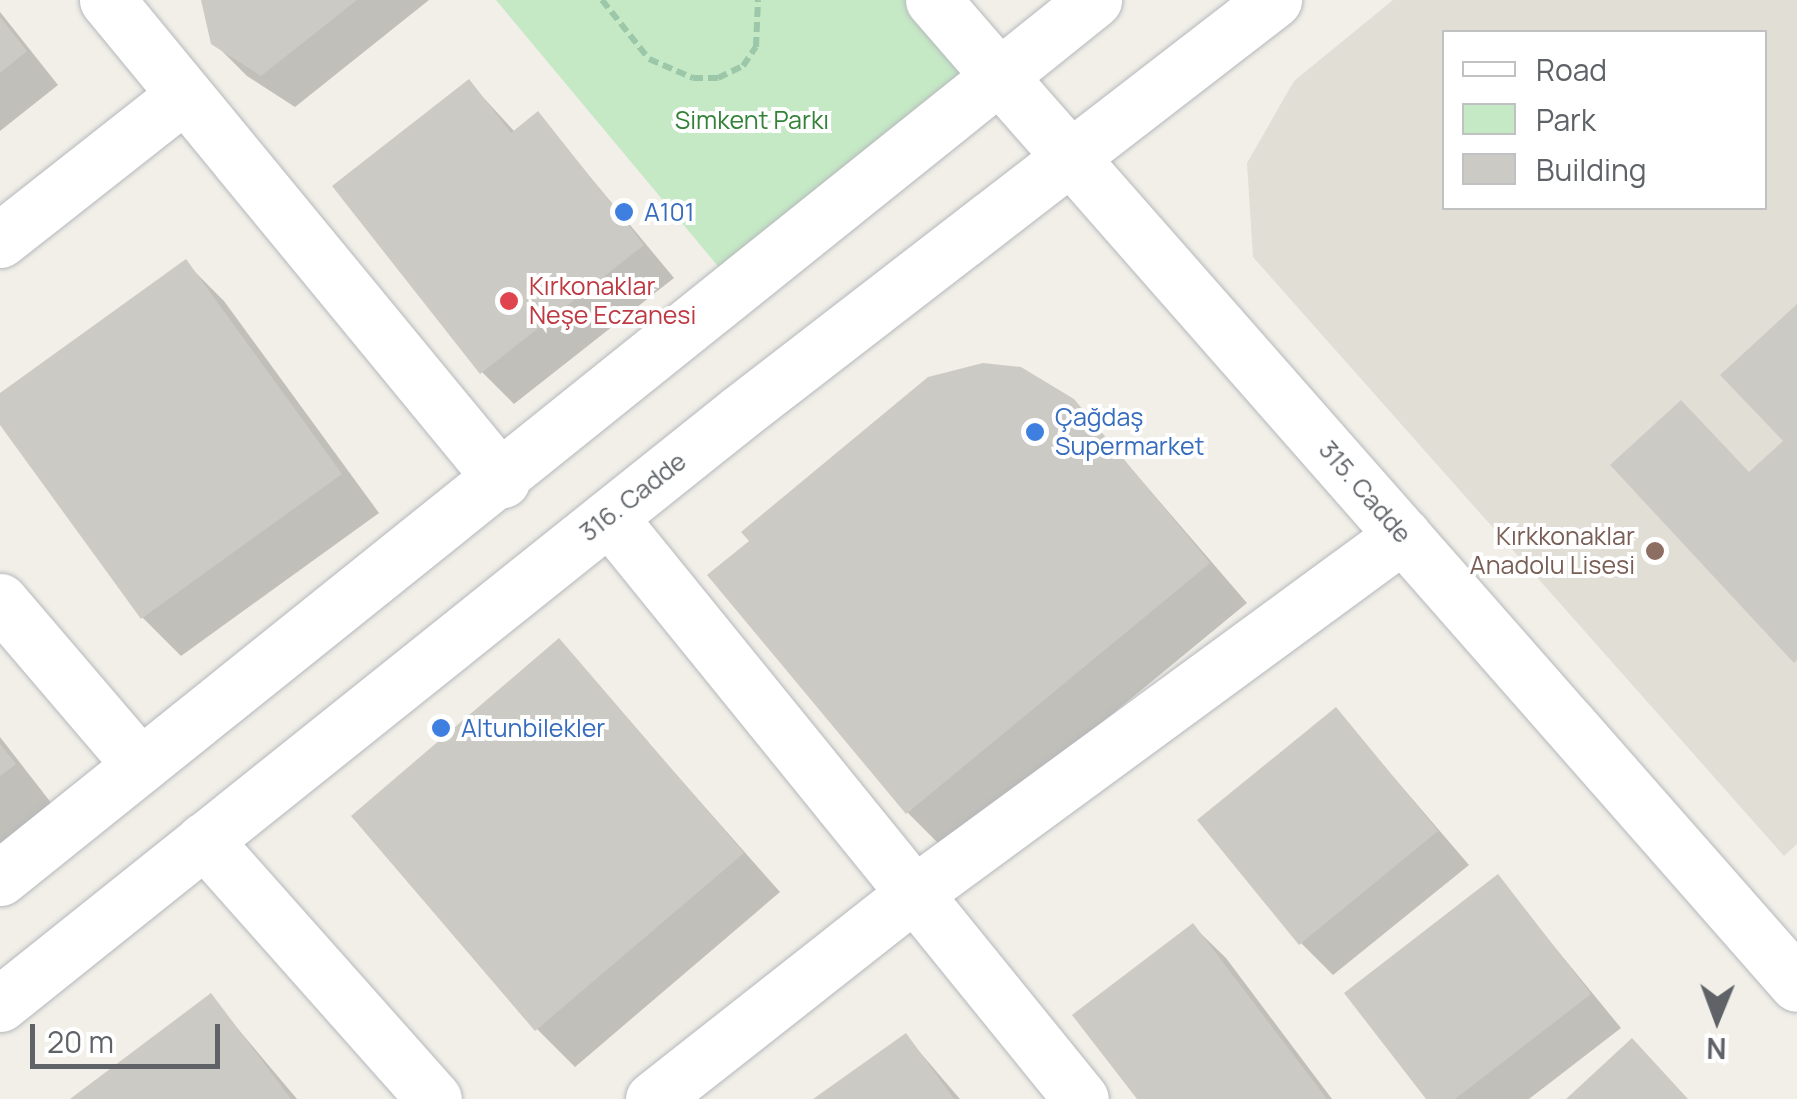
<!DOCTYPE html>
<meta charset="utf-8">
<style>
body{margin:0}
#map{position:relative;width:1797px;height:1099px;overflow:hidden;background:#f1efe8;font-family:Manrope,sans-serif}
div>[style]{position:absolute}
.education>*{inset:0;background:#e1ded6}
.green>*{inset:0;background:#c5e8c5}
.shadow>*{inset:0;background:#0003}
.building>*{inset:0;background:#cccac5}
.path>*{height:6px;margin-top:-3px;transform-origin:0;background:repeating-linear-gradient(90deg,#9cc7a9 0 10px,transparent 0 15px)}
.roads{filter:drop-shadow(0 0 2px #b5b8bc) drop-shadow(0 0 2px #b5b8bc)}
.minor>*{height:55px;margin:-27.5px;padding:0 27.5px;transform-origin:27.5px;border-radius:27.5px;background:#fff}
.tertiary>*{height:55px;margin:-27.5px;padding:0 27.5px;transform-origin:27.5px;border-radius:27.5px;background:#fff}
.dots>*{width:28px;height:28px;translate:-50% -50%;box-sizing:border-box;border:5px solid #fff;border-radius:50%}
span{translate:-50% -50%;white-space:nowrap;text-align:center;line-height:1.15;-webkit-text-stroke:8px #fff;paint-order:stroke}
.park-label{font-size:25px;color:#348238}
.shop-label{font-size:25px;color:#366cbe}
.left{translate:0 -50%;text-align:left}
.health-label{font-size:25px;color:#be3a42}
.street-label{font-size:25px;color:#5f6368}
.education-label{font-size:25px;color:#785e54}
.right{translate:-100% -50%;text-align:right}
.legend{position:absolute;left:1442px;top:30px;width:325px;height:180px;box-sizing:border-box;background:#fff;border:2px solid #bfc1c3;margin:0;padding:12px 18px;list-style:none;font-size:30px;color:#5f6368}
.legend li{display:flex;align-items:center;gap:20px;height:50px}
.legend b{width:50px;border:2px solid #bfc1c3}
.north{position:absolute;left:1667px;top:969px;width:100px;height:100px;-webkit-text-stroke:8px #fff;paint-order:stroke;rotate:181deg;font-size:28px;font-weight:700;line-height:40px;text-align:center;color:#5f6368}
.north::after{content:'';display:block;margin:auto;width:35px;height:45px;background:#5f6368;clip-path:polygon(50% 0,100% 100%,50% 72%,0 100%)}
.scale{position:absolute;left:30px;top:1024px;width:190px;height:45px;box-sizing:border-box;border:5px solid #5f6368;border-top:0;padding-left:12px;font-size:30px;line-height:35px;white-space:nowrap;color:#5f6368;-webkit-text-stroke:8px #fff;paint-order:stroke}
</style>
<div id="map">
<div class="education">
<i style="clip-path:polygon(evenodd,1393px 0,1797px 0,1797px 844px,1784px 856px,1253px 257px,1247px 163px,1294px 81px,1393px 0,1444px 32px,1764px 32px,1764px 208px,1444px 208px,1444px 32px)"></i>
</div>
<div class="green">
<i style="clip-path:polygon(496px 0,933px 0,998px 75px,737px 289px)"></i>
</div>
<div class="shadow">
<i style="clip-path:polygon(203px 0,429px 0,295px 107px,247px 76px,214px 43px)"></i>
<i style="clip-path:polygon(0 12px,58px 85px,0 131px)"></i>
<i style="clip-path:polygon(469px 82px,515px 132px,538px 114px,674px 278px,514px 404px,482px 372px)"></i>
<i style="clip-path:polygon(185px 262px,224px 301px,379px 513px,181px 656px,143px 618px,0 421px,0 396px)"></i>
<i style="clip-path:polygon(1073px 401px,1247px 603px,946px 851px,908px 813px,752px 541px)"></i>
<i style="clip-path:polygon(559px 642px,780px 892px,575px 1067px,537px 1029px)"></i>
<i style="clip-path:polygon(1336px 710px,1469px 865px,1333px 975px,1301px 943px)"></i>
<i style="clip-path:polygon(0 737px,52px 804px,0 845px)"></i>
<i style="clip-path:polygon(1498px 878px,1621px 1028px,1529px 1099px,1429px 1099px)"></i>
<i style="clip-path:polygon(1193px 926px,1226px 958px,1332px 1099px,1140px 1099px)"></i>
<i style="clip-path:polygon(211px 997px,297px 1099px,74px 1099px)"></i>
<i style="clip-path:polygon(906px 1036px,960px 1099px,817px 1099px)"></i>
</div>
<div class="building">
<i style="clip-path:polygon(201px 0,357px 0,261px 76px,211px 44px)"></i>
<i style="clip-path:polygon(0 17px,27px 51px,0 73px)"></i>
<i style="clip-path:polygon(469px 79px,511px 133px,538px 111px,644px 245px,480px 374px,332px 186px)"></i>
<i style="clip-path:polygon(186px 259px,342px 474px,141px 619px,0 425px,0 393px)"></i>
<i style="clip-path:polygon(1797px 304px,1797px 660px,1794px 663px,1610px 465px,1681px 400px,1749px 472px,1783px 441px,1720px 375px)"></i>
<i style="clip-path:polygon(983px 363px,1021px 367px,1074px 399px,1210px 563px,906px 814px,707px 575px,749px 541px,741px 532px,928px 377px)"></i>
<i style="clip-path:polygon(559px 638px,744px 853px,535px 1031px,351px 816px)"></i>
<i style="clip-path:polygon(1336px 707px,1438px 831px,1299px 945px,1197px 820px)"></i>
<i style="clip-path:polygon(0 744px,16px 764px,0 776px)"></i>
<i style="clip-path:polygon(1498px 874px,1591px 994px,1455px 1099px,1426px 1099px,1344px 993px)"></i>
<i style="clip-path:polygon(1193px 923px,1327px 1099px,1137px 1099px,1072px 1015px)"></i>
<i style="clip-path:polygon(211px 993px,291px 1099px,70px 1099px)"></i>
<i style="clip-path:polygon(906px 1033px,954px 1099px,813px 1099px)"></i>
<i style="clip-path:polygon(1632px 1038px,1688px 1099px,1566px 1099px)"></i>
</div>
<div class="path">
<i style="left:602px;top:0;width:75px;rotate:51.5deg"></i>
<i style="left:649px;top:59px;width:48px;rotate:23.4deg"></i>
<i style="left:693px;top:78px;width:25px"></i>
<i style="left:718px;top:78px;width:28px;rotate:-26deg"></i>
<i style="left:743px;top:66px;width:23px;rotate:-56deg"></i>
<i style="left:756px;top:47px;width:47px;rotate:-87.6deg"></i>
</div>
<div class="roads">
<div class="minor">
<i style="left:107px;top:0;width:622px;rotate:50.55deg"></i>
<i style="left:933px;top:0;width:99px;rotate:49.1deg"></i>
<i style="left:0;top:240px;width:233px;rotate:-38.2deg"></i>
<i style="left:609px;top:517px;width:749px;rotate:50.96deg"></i>
<i style="left:0;top:601px;width:216px;rotate:49.5deg"></i>
<i style="left:204px;top:840px;width:346px;rotate:48.4deg"></i>
<i style="left:653px;top:1099px;width:330px;rotate:-38.2deg"></i>
<i style="left:912px;top:895px;width:609px;rotate:-36.25deg"></i>
</div>
<div class="tertiary">
<i style="left:998px;top:75px;width:1210px;rotate:48.68deg"></i>
<i style="left:0;top:878px;width:1403px;rotate:-38.75deg"></i>
<i style="left:0;top:1004px;width:946px;rotate:-38.65deg"></i>
<i style="left:739px;top:413px;width:676px;rotate:-37.67deg"></i>
</div>
</div>
<div class="dots">
<i style="left:624px;top:212px;background:#3f7fe0"></i>
<i style="left:509px;top:301px;background:#e0444e"></i>
<i style="left:1035px;top:432px;background:#3f7fe0"></i>
<i style="left:1655px;top:551px;background:#8d6e63"></i>
<i style="left:441px;top:728px;background:#3f7fe0"></i>
</div>
<div class="park-label">
<span style="left:752px;top:120px">Simkent Parkı</span>
</div>
<div class="shop-label">
<span class="left" style="left:644px;top:212px">A101</span>
<span class="left" style="left:1055px;top:432px">Çağdaş<br>Supermarket</span>
<span class="left" style="left:461px;top:728px">Altunbilekler</span>
</div>
<div class="health-label">
<span class="left" style="left:529px;top:301px">Kırkonaklar<br>Neşe Eczanesi</span>
</div>
<div class="street-label">
<span style="left:1365px;top:492px;rotate:49deg">315. Cadde</span>
<span style="left:633px;top:497px;rotate:-38deg">316. Cadde</span>
</div>
<div class="education-label">
<span class="right" style="left:1635px;top:551px">Kırkkonaklar<br>Anadolu Lisesi</span>
</div>
<ul class="legend">
<li><b style="height:12px;background:#fff"></b>Road</li>
<li><b style="height:28px;background:#c5e8c5"></b>Park</li>
<li><b style="height:28px;background:#cccac5"></b>Building</li>
</ul>
<div class="north">N</div>
<div class="scale">20 m</div>
</div>
